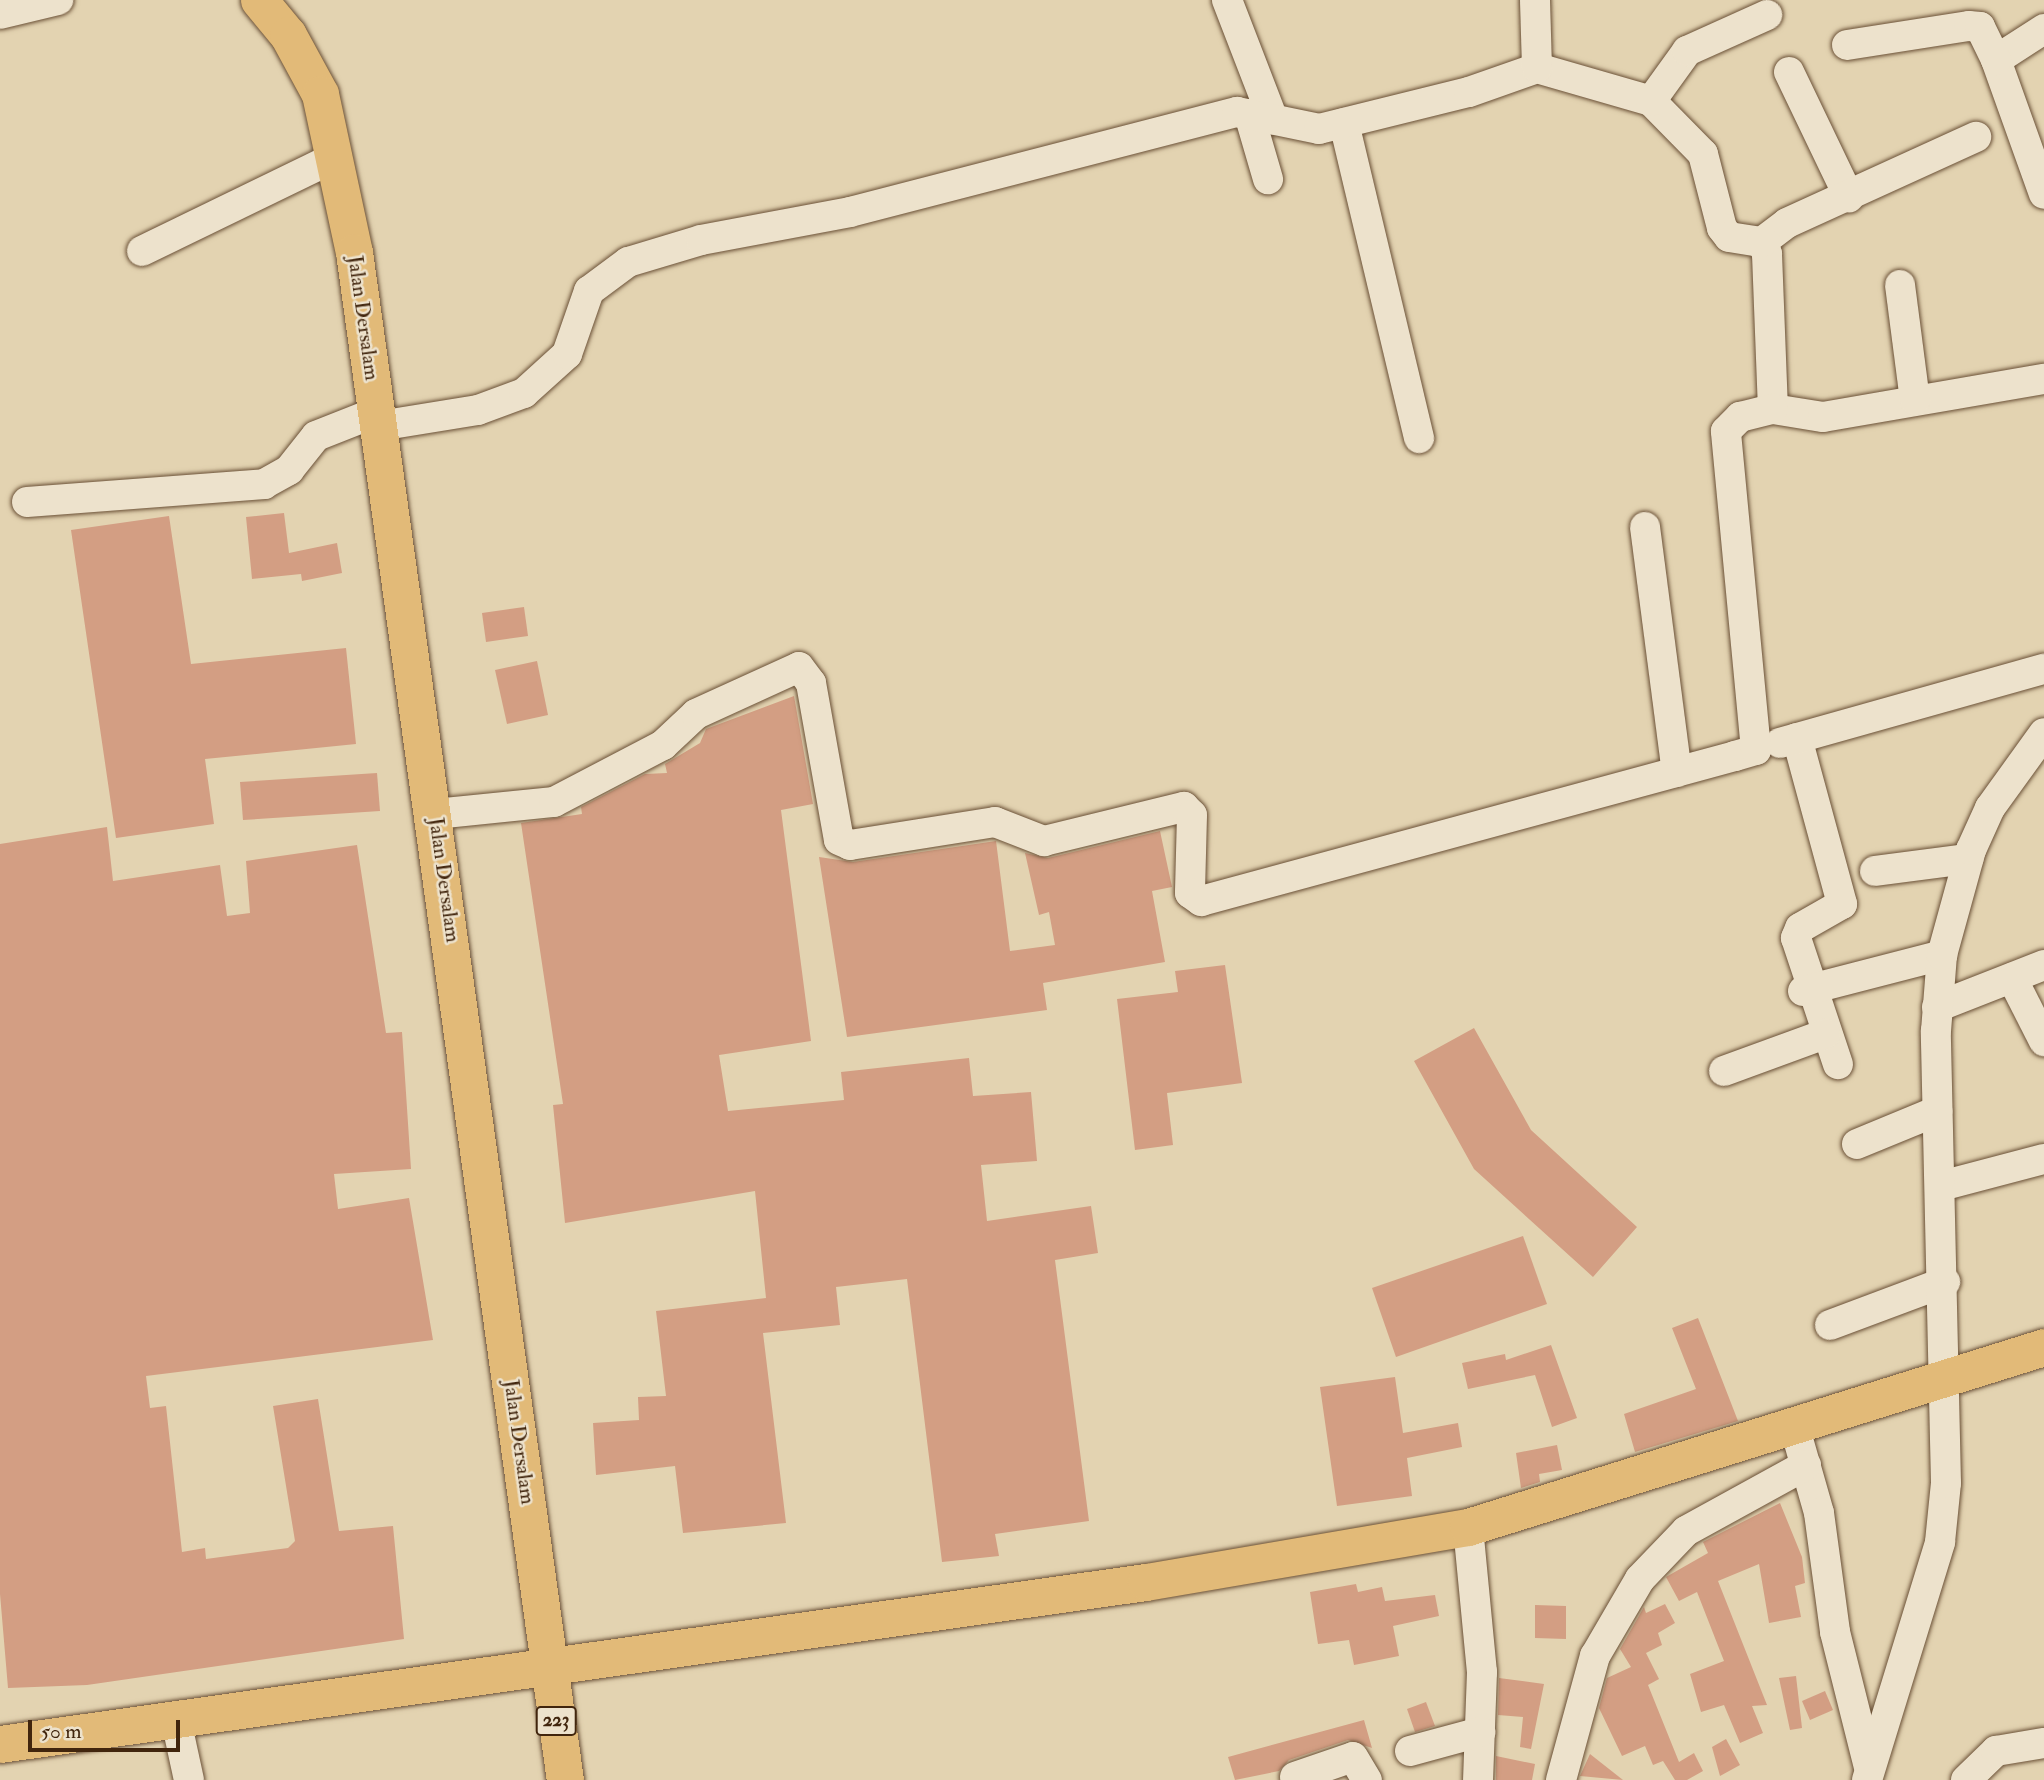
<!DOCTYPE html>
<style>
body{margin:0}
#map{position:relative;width:2044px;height:1780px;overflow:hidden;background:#e3d3b1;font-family:"IM FELL Double Pica",serif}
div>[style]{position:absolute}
.building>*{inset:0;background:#d39e83}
.roads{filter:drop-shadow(0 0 2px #6a5036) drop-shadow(0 0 2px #6a5036)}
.minor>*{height:30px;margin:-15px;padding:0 15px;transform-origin:15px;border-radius:15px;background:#ede2cc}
.major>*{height:37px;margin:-18.5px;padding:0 18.5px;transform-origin:18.5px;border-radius:18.5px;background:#e2ba78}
span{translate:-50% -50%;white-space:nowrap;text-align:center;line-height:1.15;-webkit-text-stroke:5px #ede2cc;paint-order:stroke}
.shield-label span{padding:2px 5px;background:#ede2cc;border:2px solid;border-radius:5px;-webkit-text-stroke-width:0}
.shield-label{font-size:19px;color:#41250d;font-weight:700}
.street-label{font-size:21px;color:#41250d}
.scale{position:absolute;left:28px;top:1720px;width:152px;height:32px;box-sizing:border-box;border:4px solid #41250d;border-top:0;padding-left:9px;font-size:21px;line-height:24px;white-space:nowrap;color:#41250d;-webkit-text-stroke:5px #ede2cc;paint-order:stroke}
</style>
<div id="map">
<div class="building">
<i style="clip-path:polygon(284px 513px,289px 553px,337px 543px,342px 573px,302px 581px,301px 574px,252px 579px,246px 517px)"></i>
<i style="clip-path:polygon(169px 516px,191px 664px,346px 648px,356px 744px,205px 759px,214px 824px,116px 838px,71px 530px)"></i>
<i style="clip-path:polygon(524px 607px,528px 636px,486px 642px,482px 613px)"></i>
<i style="clip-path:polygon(537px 661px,548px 715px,507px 724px,495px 670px)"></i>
<i style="clip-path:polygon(794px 696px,813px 804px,781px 810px,811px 1041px,719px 1055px,728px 1111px,844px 1100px,841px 1072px,969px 1058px,973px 1096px,1031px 1092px,1037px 1161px,981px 1165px,987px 1221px,1091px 1206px,1098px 1253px,1055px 1260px,1089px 1521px,995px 1534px,999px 1556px,942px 1562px,907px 1279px,836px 1287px,840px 1325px,763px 1333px,786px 1523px,683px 1533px,675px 1466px,596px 1475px,593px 1423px,639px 1420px,638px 1397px,666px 1396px,656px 1311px,766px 1298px,755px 1191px,565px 1223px,553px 1105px,563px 1104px,521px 823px,582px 814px,581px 807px,645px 774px,667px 773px,665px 764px,700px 743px,706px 729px)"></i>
<i style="clip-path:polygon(377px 773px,380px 811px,243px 820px,240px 782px)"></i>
<i style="clip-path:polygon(107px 827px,113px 881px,220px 865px,227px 916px,250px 913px,246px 861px,357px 845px,386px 1033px,402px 1032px,411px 1169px,334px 1174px,338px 1209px,409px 1198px,433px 1340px,146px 1376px,150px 1408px,166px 1406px,182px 1552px,205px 1548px,206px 1559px,288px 1548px,295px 1541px,273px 1406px,318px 1399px,339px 1531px,393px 1526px,404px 1639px,87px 1685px,8px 1688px,0 1594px,0 844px)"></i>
<i style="clip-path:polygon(1160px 831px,1172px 887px,1152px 891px,1165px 962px,1043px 983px,1047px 1010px,847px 1037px,819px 857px,853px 862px,996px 841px,1010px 951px,1055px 945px,1049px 912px,1039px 915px,1025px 853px,1048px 858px)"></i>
<i style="clip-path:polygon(1225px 965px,1242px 1083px,1167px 1093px,1173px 1145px,1135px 1150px,1117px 999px,1178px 992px,1175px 971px)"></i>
<i style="clip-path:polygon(1474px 1028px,1531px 1130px,1637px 1227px,1593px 1277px,1474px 1169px,1414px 1061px)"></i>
<i style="clip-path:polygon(1523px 1236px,1547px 1304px,1396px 1357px,1372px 1288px)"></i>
<i style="clip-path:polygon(1698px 1318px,1738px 1421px,1635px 1452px,1624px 1414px,1696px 1389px,1672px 1328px)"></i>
<i style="clip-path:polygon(1551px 1345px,1577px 1418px,1552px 1427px,1535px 1375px,1468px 1389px,1462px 1363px,1505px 1354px,1506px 1360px)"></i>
<i style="clip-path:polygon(1395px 1377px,1403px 1433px,1458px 1423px,1462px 1447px,1407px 1458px,1412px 1496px,1337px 1506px,1320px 1387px)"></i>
<i style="clip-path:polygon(1557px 1445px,1562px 1470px,1539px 1474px,1540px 1482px,1521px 1488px,1516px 1453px)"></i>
<i style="clip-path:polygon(1780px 1503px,1802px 1557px,1805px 1583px,1795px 1586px,1801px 1617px,1769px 1623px,1759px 1564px,1718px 1581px,1767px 1705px,1752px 1706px,1763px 1733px,1740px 1743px,1724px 1705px,1701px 1712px,1690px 1674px,1724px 1661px,1697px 1592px,1679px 1601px,1666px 1577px,1708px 1553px,1703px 1542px)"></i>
<i style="clip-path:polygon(1356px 1584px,1358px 1592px,1382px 1587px,1385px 1601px,1435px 1595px,1439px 1616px,1393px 1626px,1399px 1656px,1354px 1665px,1349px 1640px,1318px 1644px,1310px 1592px)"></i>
<i style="clip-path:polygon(1665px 1604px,1675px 1623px,1658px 1633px,1662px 1645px,1646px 1653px,1659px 1679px,1648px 1685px,1679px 1762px,1694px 1753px,1703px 1771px,1687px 1780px,1675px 1780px,1663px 1761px,1653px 1765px,1645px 1746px,1622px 1756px,1599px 1708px,1607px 1678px,1631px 1667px,1620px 1649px,1644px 1607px,1646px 1613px)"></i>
<i style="clip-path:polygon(1535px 1605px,1566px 1606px,1566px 1639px,1535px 1638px)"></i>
<i style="clip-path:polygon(1796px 1676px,1802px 1728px,1790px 1730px,1779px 1678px)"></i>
<i style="clip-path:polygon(1499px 1678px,1544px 1684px,1531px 1749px,1520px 1747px,1523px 1717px,1498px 1715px)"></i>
<i style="clip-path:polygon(1825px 1691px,1833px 1710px,1810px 1720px,1802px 1701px)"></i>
<i style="clip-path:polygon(1426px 1702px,1435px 1726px,1415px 1732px,1407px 1709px)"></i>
<i style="clip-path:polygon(1364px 1720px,1372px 1748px,1348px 1740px,1289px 1760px,1279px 1771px,1235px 1780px,1228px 1757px)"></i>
<i style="clip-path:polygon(1726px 1739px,1740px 1765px,1720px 1776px,1712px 1747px)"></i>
<i style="clip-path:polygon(1590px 1754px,1623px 1780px,1580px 1776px)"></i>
<i style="clip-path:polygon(1496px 1756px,1535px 1764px,1532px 1780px,1496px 1780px)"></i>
</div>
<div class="roads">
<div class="minor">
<i style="left:1227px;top:0;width:128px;rotate:68.9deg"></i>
<i style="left:0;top:14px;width:60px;rotate:-13.6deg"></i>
<i style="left:2044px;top:29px;width:57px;rotate:147.1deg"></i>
<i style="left:1996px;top:60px;width:142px;rotate:70.3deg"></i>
<i style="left:1847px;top:45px;width:123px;rotate:-8.9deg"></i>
<i style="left:1969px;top:26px;width:11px;rotate:5deg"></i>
<i style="left:1980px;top:27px;width:37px;rotate:64deg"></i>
<i style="left:1537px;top:68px;width:119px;rotate:16.1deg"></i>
<i style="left:1651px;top:101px;width:74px;rotate:45.5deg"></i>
<i style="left:1703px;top:154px;width:76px;rotate:75.6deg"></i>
<i style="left:1722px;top:228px;width:11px;rotate:52deg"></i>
<i style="left:1729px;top:237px;width:33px;rotate:9deg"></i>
<i style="left:1762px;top:242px;width:13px;rotate:67deg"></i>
<i style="left:1767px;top:254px;width:155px;rotate:87.8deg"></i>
<i style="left:1773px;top:409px;width:51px;rotate:9.1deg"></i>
<i style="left:1823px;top:417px;width:224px;rotate:-9.8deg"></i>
<i style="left:1789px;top:72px;width:139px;rotate:64.4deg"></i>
<i style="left:1651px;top:101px;width:62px;rotate:-54.2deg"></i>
<i style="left:1687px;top:51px;width:88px;rotate:-24.2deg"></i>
<i style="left:1249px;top:114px;width:68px;rotate:73.7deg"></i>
<i style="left:1344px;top:123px;width:324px;rotate:76.6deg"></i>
<i style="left:1762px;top:242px;width:31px;rotate:-37deg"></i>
<i style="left:1787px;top:223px;width:208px;rotate:-24.5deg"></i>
<i style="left:142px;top:251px;width:216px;rotate:-25.9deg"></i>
<i style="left:1900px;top:285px;width:116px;rotate:82.6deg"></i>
<i style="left:379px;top:426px;width:100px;rotate:-9.2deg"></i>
<i style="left:478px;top:410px;width:49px;rotate:-20.3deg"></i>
<i style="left:524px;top:393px;width:58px;rotate:-42.2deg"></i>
<i style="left:567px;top:354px;width:67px;rotate:-70.8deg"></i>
<i style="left:589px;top:291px;width:49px;rotate:-36.6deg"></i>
<i style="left:628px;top:262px;width:76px;rotate:-16.8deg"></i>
<i style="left:701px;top:240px;width:152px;rotate:-10.6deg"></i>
<i style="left:850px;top:212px;width:400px;rotate:-14.5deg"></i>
<i style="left:1237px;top:112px;width:84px;rotate:11.7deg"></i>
<i style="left:1319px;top:129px;width:154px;rotate:-13.9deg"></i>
<i style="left:1469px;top:92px;width:72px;rotate:-19.4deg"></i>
<i style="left:1537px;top:68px;width:68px;rotate:-91.7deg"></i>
<i style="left:27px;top:502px;width:238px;rotate:-4.3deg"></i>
<i style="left:264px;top:484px;width:29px;rotate:-29deg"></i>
<i style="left:289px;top:470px;width:43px;rotate:-51.5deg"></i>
<i style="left:316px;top:436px;width:66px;rotate:-21.5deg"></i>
<i style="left:1645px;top:527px;width:247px;rotate:82.6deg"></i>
<i style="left:1797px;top:738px;width:172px;rotate:74.8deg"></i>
<i style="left:1842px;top:904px;width:48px;rotate:150.3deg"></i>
<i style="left:1800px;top:928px;width:11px;rotate:112deg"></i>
<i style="left:1796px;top:938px;width:133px;rotate:71.6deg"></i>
<i style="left:1780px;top:743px;width:274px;rotate:-15.7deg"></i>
<i style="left:435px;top:814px;width:120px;rotate:-5.8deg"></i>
<i style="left:554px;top:802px;width:123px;rotate:-27.6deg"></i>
<i style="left:663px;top:745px;width:45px;rotate:-43.2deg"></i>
<i style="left:696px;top:714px;width:113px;rotate:-24.5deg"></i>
<i style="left:799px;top:667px;width:20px;rotate:53deg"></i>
<i style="left:811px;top:683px;width:159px;rotate:79.9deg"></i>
<i style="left:839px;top:840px;width:12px;rotate:24deg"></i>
<i style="left:850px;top:845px;width:147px;rotate:-9deg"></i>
<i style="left:995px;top:822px;width:53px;rotate:21.2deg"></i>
<i style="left:1044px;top:841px;width:144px;rotate:-13.7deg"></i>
<i style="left:1184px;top:807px;width:11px;rotate:45deg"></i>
<i style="left:1192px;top:815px;width:78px;rotate:91.5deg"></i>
<i style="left:1190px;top:893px;width:14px;rotate:36deg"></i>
<i style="left:1201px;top:901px;width:553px;rotate:-15.19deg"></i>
<i style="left:1735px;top:756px;width:22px;rotate:-16deg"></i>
<i style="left:1756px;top:750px;width:320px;rotate:-95.4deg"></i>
<i style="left:1726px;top:431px;width:20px;rotate:-45deg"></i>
<i style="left:1740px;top:417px;width:34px;rotate:-14deg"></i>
<i style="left:1875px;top:871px;width:94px;rotate:-7.4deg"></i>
<i style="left:2012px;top:978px;width:71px;rotate:63.1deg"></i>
<i style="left:1803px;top:991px;width:144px;rotate:-14.5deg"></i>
<i style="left:1937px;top:1007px;width:115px;rotate:-21.4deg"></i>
<i style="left:1724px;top:1071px;width:108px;rotate:-20.1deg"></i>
<i style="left:1857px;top:1144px;width:87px;rotate:-22.4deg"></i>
<i style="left:1941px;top:1186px;width:106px;rotate:-14.7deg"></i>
<i style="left:1830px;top:1325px;width:123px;rotate:-20.5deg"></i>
<i style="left:1794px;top:1425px;width:91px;rotate:74.1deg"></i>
<i style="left:1819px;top:1513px;width:120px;rotate:82.3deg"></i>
<i style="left:1835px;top:1632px;width:139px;rotate:75.9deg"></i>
<i style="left:1468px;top:1527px;width:146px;rotate:84.5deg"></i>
<i style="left:1482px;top:1672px;width:108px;rotate:92.1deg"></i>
<i style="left:176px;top:1720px;width:61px;rotate:77.8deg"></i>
<i style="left:1410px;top:1751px;width:73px;rotate:-15.2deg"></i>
<i style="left:1295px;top:1777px;width:61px;rotate:-19deg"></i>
<i style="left:1353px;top:1757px;width:27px;rotate:59deg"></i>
<i style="left:1561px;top:1780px;width:129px;rotate:-74.7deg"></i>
<i style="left:1595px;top:1656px;width:89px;rotate:-59.7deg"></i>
<i style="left:1640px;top:1579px;width:66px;rotate:-46.2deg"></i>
<i style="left:1686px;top:1531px;width:137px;rotate:-28.8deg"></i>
<i style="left:1867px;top:1780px;width:249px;rotate:-72.9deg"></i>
<i style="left:1940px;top:1542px;width:59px;rotate:-84.2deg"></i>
<i style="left:1946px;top:1483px;width:452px;rotate:-91.3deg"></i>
<i style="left:1936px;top:1031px;width:76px;rotate:-85.5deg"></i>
<i style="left:1942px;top:955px;width:109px;rotate:-74.6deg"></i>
<i style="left:1971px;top:850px;width:46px;rotate:-65.7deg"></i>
<i style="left:1990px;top:808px;width:92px;rotate:-54.2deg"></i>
<i style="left:1966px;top:1780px;width:42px;rotate:-44deg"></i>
<i style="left:1996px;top:1751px;width:49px;rotate:-9.5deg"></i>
</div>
<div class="major">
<i style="left:259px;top:0;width:45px;rotate:50.4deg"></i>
<i style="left:288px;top:35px;width:67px;rotate:61.5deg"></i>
<i style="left:320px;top:94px;width:162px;rotate:77.9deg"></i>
<i style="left:354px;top:252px;width:1542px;rotate:82.14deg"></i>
<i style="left:0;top:1744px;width:1157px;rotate:-8.05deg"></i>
<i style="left:1146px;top:1582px;width:327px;rotate:-9.7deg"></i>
<i style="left:1468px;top:1527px;width:603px;rotate:-17.35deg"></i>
</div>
</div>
<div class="shield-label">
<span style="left:556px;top:1721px">223</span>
</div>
<div class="street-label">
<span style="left:363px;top:318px;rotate:82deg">Jalan Dersalam</span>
<span style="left:444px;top:880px;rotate:82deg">Jalan Dersalam</span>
<span style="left:519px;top:1442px;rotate:82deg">Jalan Dersalam</span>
</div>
<div class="scale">50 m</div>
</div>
